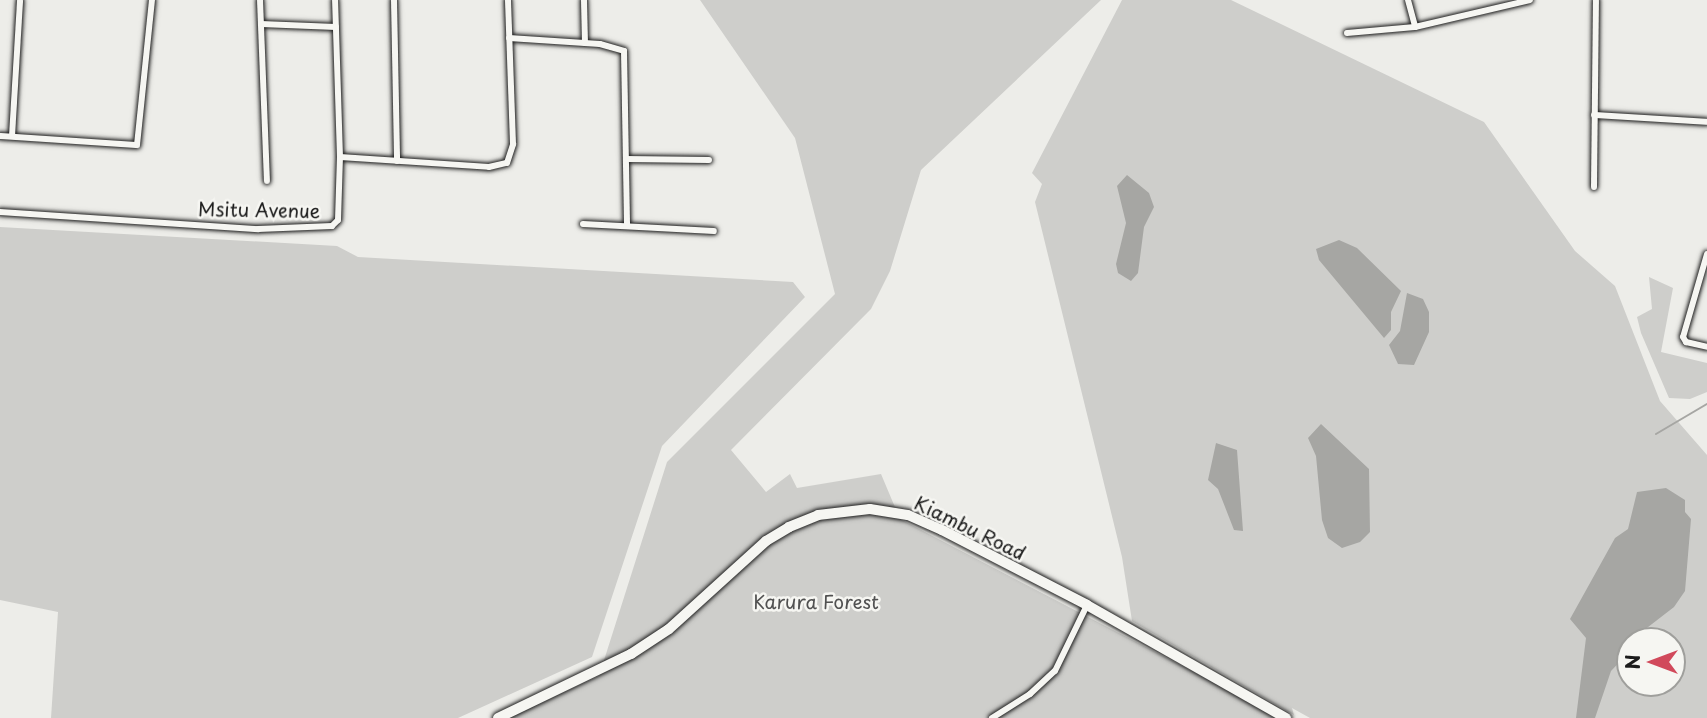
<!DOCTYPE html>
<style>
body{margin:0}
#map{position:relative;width:1707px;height:718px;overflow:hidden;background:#edede9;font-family:"Playpen Sans",sans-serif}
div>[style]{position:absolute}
.green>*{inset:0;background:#cececb}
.water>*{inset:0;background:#a6a6a3}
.stream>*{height:2px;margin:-1px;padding:0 1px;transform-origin:1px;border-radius:1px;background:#a6a6a3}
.roads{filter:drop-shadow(0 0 2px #1c1c1c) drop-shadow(0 0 2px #1c1c1c)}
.minor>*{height:6px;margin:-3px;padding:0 3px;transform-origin:3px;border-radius:3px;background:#f6f6f2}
.trunk>*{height:10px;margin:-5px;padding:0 5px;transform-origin:5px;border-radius:5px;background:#f6f6f2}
span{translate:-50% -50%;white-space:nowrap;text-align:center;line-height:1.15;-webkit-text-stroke:5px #f6f6f2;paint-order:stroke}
.street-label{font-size:19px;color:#1c1c1c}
.park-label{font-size:19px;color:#515151}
.north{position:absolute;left:1616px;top:627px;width:70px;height:70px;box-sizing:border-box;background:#f6f6f2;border:2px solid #9f9f9c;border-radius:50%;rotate:270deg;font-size:19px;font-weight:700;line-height:28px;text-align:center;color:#1c1c1c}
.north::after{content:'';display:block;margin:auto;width:24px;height:32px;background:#d1495b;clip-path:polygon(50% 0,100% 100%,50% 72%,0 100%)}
</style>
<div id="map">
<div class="green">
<i style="clip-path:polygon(700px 0,1101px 0,921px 170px,890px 271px,871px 309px,731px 450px,766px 492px,790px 474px,797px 488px,881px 474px,900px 519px,1282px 718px,508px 718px,599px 676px,667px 462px,835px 294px,795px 138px)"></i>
<i style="clip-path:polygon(evenodd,1122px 0,1231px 0,1484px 122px,1575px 251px,1615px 286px,1660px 401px,1707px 455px,1707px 718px,1310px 718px,1292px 708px,1294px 715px,1132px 621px,1122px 557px,1035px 202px,1042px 184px,1032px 173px,1122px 0,1630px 641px,1672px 641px,1672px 683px,1630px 683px,1630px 641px)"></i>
<i style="clip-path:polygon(0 227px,337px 246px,358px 257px,793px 282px,805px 297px,662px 446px,592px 657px,458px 718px,51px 718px,58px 612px,0 600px)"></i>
<i style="clip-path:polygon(1649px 277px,1673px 288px,1661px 352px,1707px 363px,1707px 392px,1690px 399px,1669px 398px,1641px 333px,1637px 317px,1652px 309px)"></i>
</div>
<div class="water">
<i style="clip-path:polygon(1127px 175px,1149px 193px,1154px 207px,1144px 227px,1138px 273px,1131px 281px,1118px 273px,1116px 264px,1126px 223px,1117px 186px)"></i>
<i style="clip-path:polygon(1339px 240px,1357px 248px,1401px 291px,1391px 312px,1391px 330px,1384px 338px,1319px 260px,1316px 249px)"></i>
<i style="clip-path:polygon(1407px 293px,1423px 299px,1429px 312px,1429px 332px,1414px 365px,1398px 364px,1389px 345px,1400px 331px)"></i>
<i style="clip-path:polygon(1321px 424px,1369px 469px,1370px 532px,1360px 542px,1342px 548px,1328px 538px,1322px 520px,1316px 456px,1308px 438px)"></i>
<i style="clip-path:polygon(1216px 443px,1237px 450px,1243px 531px,1234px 530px,1218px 489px,1208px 480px)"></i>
<i style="clip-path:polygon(1666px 488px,1685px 500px,1685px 512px,1691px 519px,1685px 591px,1674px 607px,1630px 641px,1630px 651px,1611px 671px,1595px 718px,1576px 718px,1586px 638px,1570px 619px,1615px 538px,1628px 529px,1637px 492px)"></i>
</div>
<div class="stream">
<i style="left:1656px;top:434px;width:59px;rotate:-30.5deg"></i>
</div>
<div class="roads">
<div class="minor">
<i style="left:260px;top:0;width:181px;rotate:87.8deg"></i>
<i style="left:394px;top:0;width:161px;rotate:88.9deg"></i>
<i style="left:584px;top:0;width:43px;rotate:88.7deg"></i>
<i style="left:1408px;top:0;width:28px;rotate:75deg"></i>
<i style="left:261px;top:24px;width:75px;rotate:2.3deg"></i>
<i style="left:1347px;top:33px;width:68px;rotate:-5deg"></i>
<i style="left:1415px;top:27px;width:118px;rotate:-13.2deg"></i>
<i style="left:509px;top:38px;width:91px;rotate:3.8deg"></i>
<i style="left:600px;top:44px;width:25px;rotate:16deg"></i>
<i style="left:624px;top:51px;width:173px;rotate:89deg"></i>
<i style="left:1594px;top:115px;width:113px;rotate:3.5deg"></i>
<i style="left:0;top:136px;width:137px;rotate:3.8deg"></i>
<i style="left:137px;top:145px;width:146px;rotate:-84.1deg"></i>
<i style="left:12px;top:136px;width:136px;rotate:-86.6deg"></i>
<i style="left:340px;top:157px;width:149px;rotate:3.8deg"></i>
<i style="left:489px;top:167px;width:18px;rotate:-13deg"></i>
<i style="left:507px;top:163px;width:20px;rotate:-72deg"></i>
<i style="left:513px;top:144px;width:144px;rotate:-92deg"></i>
<i style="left:626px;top:159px;width:83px;rotate:0.7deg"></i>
<i style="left:1594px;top:187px;width:187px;rotate:-89.4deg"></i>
<i style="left:0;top:212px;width:259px;rotate:3.8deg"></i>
<i style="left:258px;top:229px;width:74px;rotate:-2.3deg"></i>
<i style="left:332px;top:226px;width:8px;rotate:-45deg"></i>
<i style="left:338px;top:220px;width:63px;rotate:-88.2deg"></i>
<i style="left:340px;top:157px;width:157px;rotate:-91.8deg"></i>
<i style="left:583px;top:224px;width:131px;rotate:3.1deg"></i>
<i style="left:1707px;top:254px;width:86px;rotate:106.1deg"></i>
<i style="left:1683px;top:337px;width:6px;rotate:59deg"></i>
<i style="left:1686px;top:342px;width:22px;rotate:13deg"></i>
<i style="left:992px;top:718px;width:45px;rotate:-32.3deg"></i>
<i style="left:1030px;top:694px;width:34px;rotate:-43deg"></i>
<i style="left:1055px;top:671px;width:73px;rotate:-64.1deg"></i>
</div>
<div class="trunk">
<i style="left:498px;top:718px;width:148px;rotate:-25.7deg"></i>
<i style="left:631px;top:654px;width:45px;rotate:-33.3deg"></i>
<i style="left:669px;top:629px;width:131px;rotate:-42.2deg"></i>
<i style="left:766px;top:541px;width:27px;rotate:-31deg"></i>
<i style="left:789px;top:527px;width:31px;rotate:-22deg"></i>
<i style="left:818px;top:515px;width:52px;rotate:-6.6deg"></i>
<i style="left:870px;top:509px;width:38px;rotate:9deg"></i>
<i style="left:908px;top:515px;width:37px;rotate:24deg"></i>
<i style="left:942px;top:530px;width:163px;rotate:27.3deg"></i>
<i style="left:1087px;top:605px;width:229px;rotate:29.6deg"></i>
</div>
</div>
<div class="street-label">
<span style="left:259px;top:210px;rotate:1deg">Msitu Avenue</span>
<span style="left:970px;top:528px;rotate:26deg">Kiambu Road</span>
</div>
<div class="park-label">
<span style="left:816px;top:602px">Karura Forest</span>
</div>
<div class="north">N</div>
</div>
